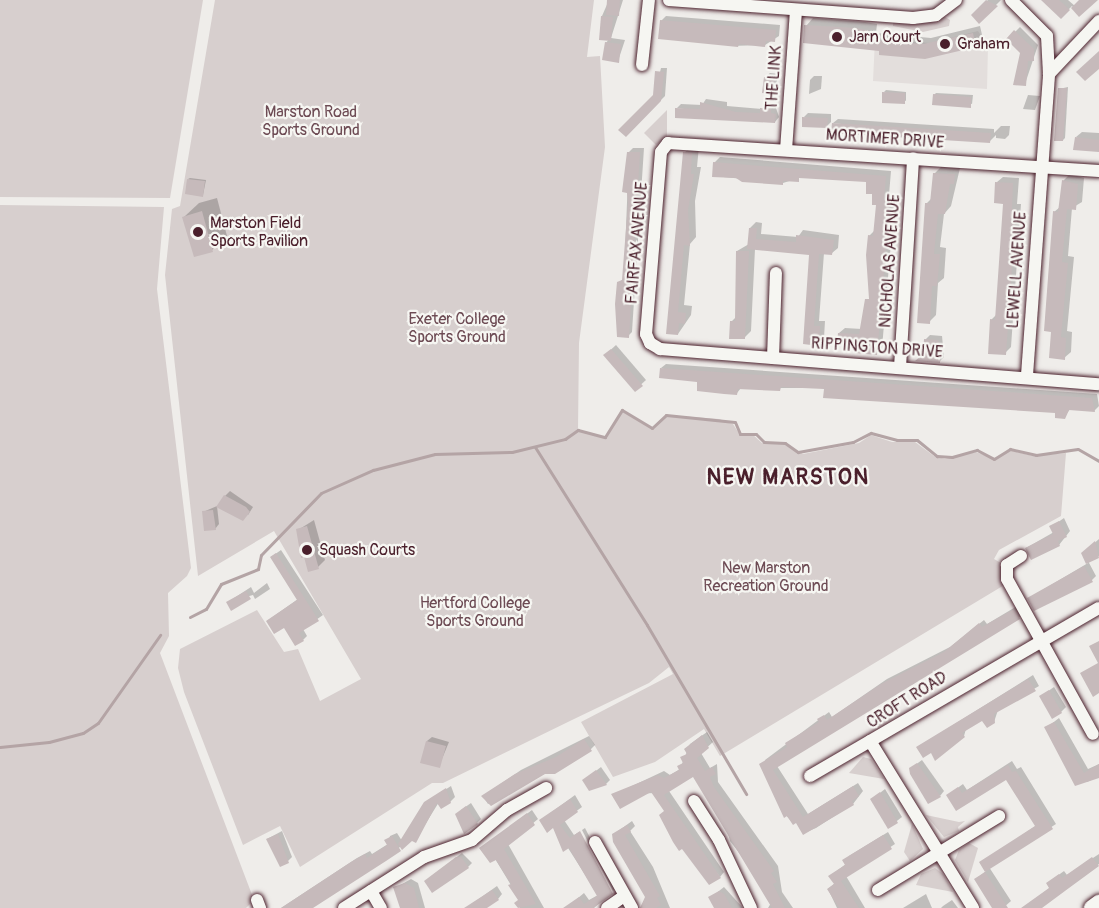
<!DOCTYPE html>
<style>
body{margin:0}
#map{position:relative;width:1099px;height:908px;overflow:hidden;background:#efedea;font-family:Pangolin,sans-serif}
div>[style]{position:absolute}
.built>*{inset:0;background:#e3dedc}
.green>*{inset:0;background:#d7cfce}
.shadow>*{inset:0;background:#0003}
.stream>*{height:3px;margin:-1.5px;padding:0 1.5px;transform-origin:1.5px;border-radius:1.5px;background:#b4a4a5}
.building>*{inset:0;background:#c6babb}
.roads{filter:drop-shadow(0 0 2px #4a1f2b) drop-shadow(0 0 2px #4a1f2b)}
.street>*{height:12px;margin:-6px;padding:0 6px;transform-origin:6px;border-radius:6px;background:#f6f6f2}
.secondary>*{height:16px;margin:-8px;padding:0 8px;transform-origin:8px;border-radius:8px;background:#f6f6f2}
.dots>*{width:16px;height:16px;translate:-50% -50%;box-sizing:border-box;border:3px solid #f6f6f2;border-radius:50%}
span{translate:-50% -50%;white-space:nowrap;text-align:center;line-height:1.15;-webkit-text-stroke:4.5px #f6f6f2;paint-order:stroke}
.poi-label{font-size:16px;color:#4a1f2b}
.left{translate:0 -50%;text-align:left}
.street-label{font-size:16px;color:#4a1f2b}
.park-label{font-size:16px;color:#6d4b54}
.district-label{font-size:22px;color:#4a1f2b;font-weight:700;letter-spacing:1.5px}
</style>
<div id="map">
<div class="built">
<i style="clip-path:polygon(978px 31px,988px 46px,987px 89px,873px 81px,875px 39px,930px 43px)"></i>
</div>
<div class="green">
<i style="clip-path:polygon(0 0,203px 0,170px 198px,0 197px)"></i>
<i style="clip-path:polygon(215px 0,594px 0,587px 57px,600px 56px,605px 147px,579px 343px,578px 430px,605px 437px,622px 410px,652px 428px,666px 415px,719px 419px,733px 424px,740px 435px,752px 434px,762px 443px,783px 443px,803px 454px,859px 443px,871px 435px,892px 442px,915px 442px,934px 456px,945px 459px,976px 452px,994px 459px,1009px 450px,1033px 456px,1066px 453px,1061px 516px,999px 550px,994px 559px,1001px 563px,1006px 584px,720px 756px,704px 729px,655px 762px,613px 777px,581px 722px,673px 674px,669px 667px,649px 683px,572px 720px,443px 783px,432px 783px,300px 867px,280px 826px,243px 845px,184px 692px,178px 668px,180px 649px,257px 610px,284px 652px,298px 649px,320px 701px,361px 679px,274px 531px,198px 576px,165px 275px,172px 209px,180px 206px)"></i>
<i style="clip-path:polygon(945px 17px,950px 20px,949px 26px,923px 32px,893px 26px,893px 22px)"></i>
<i style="clip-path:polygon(667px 110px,667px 137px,656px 145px,644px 133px)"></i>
<i style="clip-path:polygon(0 205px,164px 207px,157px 289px,191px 568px,187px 576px,168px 593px,169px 636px,160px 653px,254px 900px,246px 908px,0 908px)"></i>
<i style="clip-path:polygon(863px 757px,871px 759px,884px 779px,849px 773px)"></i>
<i style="clip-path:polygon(926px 815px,959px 822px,965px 821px,958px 827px,959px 831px,944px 837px)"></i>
<i style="clip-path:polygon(912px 824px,923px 849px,910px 861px,904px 852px)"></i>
<i style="clip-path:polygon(969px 843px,978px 848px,968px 882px,955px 860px,959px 850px)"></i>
<i style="clip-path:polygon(935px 868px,943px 874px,953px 892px,916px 885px,921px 874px)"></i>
</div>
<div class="shadow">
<i style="clip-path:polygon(609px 0,623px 0,611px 38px,625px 40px,618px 61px,606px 43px,609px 39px,602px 16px)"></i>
<i style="clip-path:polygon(988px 0,1001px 0,979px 22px,973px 15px)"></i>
<i style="clip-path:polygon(1042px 0,1068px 0,1075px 6px,1081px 0,1095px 0,1080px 15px,1072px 6px,1061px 17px)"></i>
<i style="clip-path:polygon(666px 16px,780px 25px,779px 36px,765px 45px,730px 46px,661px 21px)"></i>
<i style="clip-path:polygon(813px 18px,865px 22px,877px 24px,876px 33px,931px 38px,980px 26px,983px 39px,976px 46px,881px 50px,806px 26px)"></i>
<i style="clip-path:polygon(1020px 27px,1038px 45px,1025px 84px,1022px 53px,1008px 39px)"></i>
<i style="clip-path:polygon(661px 68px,667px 68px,665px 96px,626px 135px,654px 96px)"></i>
<i style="clip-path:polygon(770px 73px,779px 74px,773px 93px,765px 77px)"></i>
<i style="clip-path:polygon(814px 76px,822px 76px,821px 89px,809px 94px,810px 80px)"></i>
<i style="clip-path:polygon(1068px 87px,1065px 138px,1063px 140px,1059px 89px)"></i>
<i style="clip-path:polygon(886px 90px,906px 92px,906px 101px,884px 92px)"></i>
<i style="clip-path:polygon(936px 93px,973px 95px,972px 104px,934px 95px)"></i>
<i style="clip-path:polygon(1028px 95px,1040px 96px,1035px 110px,1023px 109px)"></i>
<i style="clip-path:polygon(706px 99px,727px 102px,727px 106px,762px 109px,766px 104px,775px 105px,779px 117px,775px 122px,677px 108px,681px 104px,702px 105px)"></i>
<i style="clip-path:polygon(808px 113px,831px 114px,831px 122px,826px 127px,804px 117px)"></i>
<i style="clip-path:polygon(838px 119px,994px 129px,994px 133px,1001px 126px,1010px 126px,1009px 135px,1005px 139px,996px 138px,996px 135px,989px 142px,833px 123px)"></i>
<i style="clip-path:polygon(1082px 132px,1099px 133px,1099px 150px,1076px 137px)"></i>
<i style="clip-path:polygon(692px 146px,699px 146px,697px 167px,701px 167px,695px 201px,696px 237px,690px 244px,684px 305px,692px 306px,691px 315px,678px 334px,668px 333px,684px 153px)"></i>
<i style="clip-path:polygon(633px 148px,644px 148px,632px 332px,628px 336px,619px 283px,624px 278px,629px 152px)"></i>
<i style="clip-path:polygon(720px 157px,891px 171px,889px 195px,895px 196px,882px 348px,876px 353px,839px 333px,845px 328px,862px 329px,870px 296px,869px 236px,875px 230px,878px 204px,868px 181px,802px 177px,783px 183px,713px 176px,714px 163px)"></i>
<i style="clip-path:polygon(941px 167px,960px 168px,951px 206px,944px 214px,940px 247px,946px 248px,944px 278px,938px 283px,936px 315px,929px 322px,927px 203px,931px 199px,934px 174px)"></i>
<i style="clip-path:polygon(1070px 174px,1084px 178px,1082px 202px,1072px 208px,1068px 256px,1074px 257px,1067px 331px,1072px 332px,1071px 352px,1064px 358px,1051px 357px,1054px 212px,1060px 207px,1063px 181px)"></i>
<i style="clip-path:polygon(1003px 177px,1019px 178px,1017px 204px,1021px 204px,1011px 347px,1005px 353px,991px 320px,997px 314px,1005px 202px,997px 182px)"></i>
<i style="clip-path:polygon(190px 178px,206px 180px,203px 195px,188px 179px)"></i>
<i style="clip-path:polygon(217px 198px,227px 236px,212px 250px,184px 217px,199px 203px)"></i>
<i style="clip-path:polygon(756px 222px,762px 223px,761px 234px,798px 237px,803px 230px,839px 235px,838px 248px,832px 253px,824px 253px,819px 321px,825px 321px,824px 338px,818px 344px,804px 343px,811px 253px,755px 249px,751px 331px,744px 338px,731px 322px,736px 317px,737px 251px,749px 244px,750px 228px)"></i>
<i style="clip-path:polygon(930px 335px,942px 336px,944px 357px,939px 362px,924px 354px,925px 340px)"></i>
<i style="clip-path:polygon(616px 345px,646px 380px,635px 390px,605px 355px)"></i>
<i style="clip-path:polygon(666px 364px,1097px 394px,1099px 406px,1094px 411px,1071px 408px,1064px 417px,1057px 411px,826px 388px,741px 388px,737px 393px,661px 368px)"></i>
<i style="clip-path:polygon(230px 491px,253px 507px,248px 515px,225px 496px)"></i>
<i style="clip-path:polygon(217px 506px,219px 524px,215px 529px,203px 512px)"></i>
<i style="clip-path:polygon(1064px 518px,1070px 531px,1059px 545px,1026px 548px,1054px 532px,1051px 527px)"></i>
<i style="clip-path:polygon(314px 520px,325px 560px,318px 567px,298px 530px)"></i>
<i style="clip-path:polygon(1099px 539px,1099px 556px,1088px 561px,1096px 576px,1092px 580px,1029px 598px,1088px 563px,1083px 553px)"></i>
<i style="clip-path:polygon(281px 550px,323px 615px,303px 629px,307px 636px,303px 640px,284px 626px,267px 621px,298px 599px,271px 557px)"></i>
<i style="clip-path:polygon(267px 583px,270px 589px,255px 599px,253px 595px,228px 602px,251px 587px,254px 593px)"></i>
<i style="clip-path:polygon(1019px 605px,1023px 613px,1019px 618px,777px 766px,808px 814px,858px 783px,863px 791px,853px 804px,816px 828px,804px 833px,797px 821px,793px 823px,781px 810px,765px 760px,829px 712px,832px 717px,887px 679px,950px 647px,984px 620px,987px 624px)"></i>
<i style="clip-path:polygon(1033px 675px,1039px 686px,998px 710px,994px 722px,983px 718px,966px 729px,964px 736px,918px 747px)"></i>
<i style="clip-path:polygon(1054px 687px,1066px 707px,1061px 712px,1041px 696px)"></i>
<i style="clip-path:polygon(1059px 718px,1088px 769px,1099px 764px,1099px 776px,1087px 782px,1046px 728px)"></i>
<i style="clip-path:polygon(707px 732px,713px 742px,701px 753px,710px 768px,717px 764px,718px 782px,778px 866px,782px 892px,793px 908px,768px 908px,771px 903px,753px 871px,730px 841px,727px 829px,693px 775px,669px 791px,724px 872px,720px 877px,654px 793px,613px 795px,664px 771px,670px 775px,680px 769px,690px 744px)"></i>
<i style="clip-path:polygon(589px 736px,595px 745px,591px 749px,488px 804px,483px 796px,521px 770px)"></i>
<i style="clip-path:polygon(432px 737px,449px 742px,439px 766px,427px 741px)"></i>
<i style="clip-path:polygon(922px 760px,944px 791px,940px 796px,911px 768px)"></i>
<i style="clip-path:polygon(1012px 761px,1017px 769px,1021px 767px,1056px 824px,989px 867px,1011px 901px,1003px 908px,995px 908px,976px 879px,986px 871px,981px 863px,1037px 825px,1007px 778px,957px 809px,948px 795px,963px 784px,967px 790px)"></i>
<i style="clip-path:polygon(601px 767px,610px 780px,606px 784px,584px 780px)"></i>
<i style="clip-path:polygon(451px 786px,455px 797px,450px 802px,439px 802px,415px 841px,412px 839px,309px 908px,281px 908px,357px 858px,370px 851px,372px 854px,388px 844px,390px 836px,397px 833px,402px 841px,426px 802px)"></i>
<i style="clip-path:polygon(885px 789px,902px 817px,889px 827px,872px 799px)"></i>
<i style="clip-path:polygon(575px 795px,582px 807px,564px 820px,574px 835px,579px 832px,611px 893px,594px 908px,566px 908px,584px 893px,589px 900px,598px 895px,554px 826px,541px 820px)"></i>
<i style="clip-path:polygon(471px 803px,481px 819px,477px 823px,461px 810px)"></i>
<i style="clip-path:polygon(532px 810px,538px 819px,508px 844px,544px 908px,520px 908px,516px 903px,520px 900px,486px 844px)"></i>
<i style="clip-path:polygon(632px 821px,635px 826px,630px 831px,653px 867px,670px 908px,645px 908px,646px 897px,614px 834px)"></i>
<i style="clip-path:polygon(585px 828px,616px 888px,613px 891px,582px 830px)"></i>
<i style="clip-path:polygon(282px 831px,292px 857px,288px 861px,267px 839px)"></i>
<i style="clip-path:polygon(888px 832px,895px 844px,846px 876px,865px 908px,837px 908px,828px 889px,835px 883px,830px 876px,846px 864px,849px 856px)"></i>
<i style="clip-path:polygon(462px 853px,472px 863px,468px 867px,430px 877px)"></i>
<i style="clip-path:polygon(1099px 854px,1099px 864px,1039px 908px,1023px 908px,1051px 887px,1053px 879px,1064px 871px,1067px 875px)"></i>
<i style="clip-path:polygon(411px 879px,418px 883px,425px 908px,401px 908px,395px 888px)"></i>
<i style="clip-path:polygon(497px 886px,502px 894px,498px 899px,484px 908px,466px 908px)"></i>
<i style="clip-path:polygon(724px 887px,743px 908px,716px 908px,710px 898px)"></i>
<i style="clip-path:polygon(926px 894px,932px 908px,903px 908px)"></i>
<i style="clip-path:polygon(952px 900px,958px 908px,941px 908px,943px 906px)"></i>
</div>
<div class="stream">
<i style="left:535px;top:447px;width:210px;rotate:57.8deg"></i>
<i style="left:647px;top:625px;width:196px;rotate:59.6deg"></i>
<i style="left:190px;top:617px;width:18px;rotate:-27deg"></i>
<i style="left:206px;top:609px;width:29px;rotate:-59deg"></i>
<i style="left:221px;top:584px;width:40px;rotate:-22deg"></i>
<i style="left:258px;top:569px;width:14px;rotate:-78deg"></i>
<i style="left:261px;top:555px;width:86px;rotate:-45.9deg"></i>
<i style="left:321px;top:493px;width:57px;rotate:-23.9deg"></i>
<i style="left:373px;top:470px;width:64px;rotate:-14.5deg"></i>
<i style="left:435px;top:454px;width:77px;rotate:-1.5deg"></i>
<i style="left:512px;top:452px;width:55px;rotate:-13.8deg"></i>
<i style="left:565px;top:439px;width:16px;rotate:-35deg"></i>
<i style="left:578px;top:430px;width:28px;rotate:15deg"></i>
<i style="left:605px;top:437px;width:32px;rotate:-58deg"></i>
<i style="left:622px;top:410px;width:35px;rotate:31deg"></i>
<i style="left:652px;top:428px;width:19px;rotate:-43deg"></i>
<i style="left:666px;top:415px;width:69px;rotate:5.8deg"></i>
<i style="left:735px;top:422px;width:13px;rotate:67deg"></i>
<i style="left:740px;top:434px;width:16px"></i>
<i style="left:756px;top:434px;width:11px;rotate:45deg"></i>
<i style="left:764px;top:442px;width:21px;rotate:3deg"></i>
<i style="left:785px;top:443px;width:16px;rotate:35deg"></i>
<i style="left:798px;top:452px;width:56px;rotate:-10.3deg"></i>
<i style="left:853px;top:442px;width:20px;rotate:-27deg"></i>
<i style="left:871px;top:433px;width:27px;rotate:15deg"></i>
<i style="left:897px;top:440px;width:20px"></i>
<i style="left:917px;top:440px;width:26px;rotate:39deg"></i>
<i style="left:937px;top:456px;width:15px;rotate:4deg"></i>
<i style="left:952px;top:457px;width:26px;rotate:-16deg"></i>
<i style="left:977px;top:450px;width:19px;rotate:28deg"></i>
<i style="left:994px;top:459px;width:19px;rotate:-32deg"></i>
<i style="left:1010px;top:449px;width:27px;rotate:13deg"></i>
<i style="left:1036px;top:455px;width:42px;rotate:-8.1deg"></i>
<i style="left:1078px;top:449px;width:24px;rotate:30deg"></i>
<i style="left:0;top:747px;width:49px;rotate:-5.8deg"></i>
<i style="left:49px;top:742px;width:35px;rotate:-15deg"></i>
<i style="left:83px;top:733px;width:18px;rotate:-34deg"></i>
<i style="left:98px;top:723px;width:108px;rotate:-54.8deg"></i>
</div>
<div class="building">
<i style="clip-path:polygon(607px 0,620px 0,619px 16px,606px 15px)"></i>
<i style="clip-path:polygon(986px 0,998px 6px,979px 24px,971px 15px)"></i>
<i style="clip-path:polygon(1041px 0,1059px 0,1070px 10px,1061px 19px)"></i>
<i style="clip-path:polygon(1079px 0,1098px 0,1079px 17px,1071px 8px)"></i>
<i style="clip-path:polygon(601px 16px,613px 17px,611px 41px,599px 40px)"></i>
<i style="clip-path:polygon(660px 20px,776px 30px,775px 42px,766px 41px,765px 47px,739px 44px,738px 47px,658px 39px)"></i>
<i style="clip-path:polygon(804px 25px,857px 28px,870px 31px,870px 40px,923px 44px,973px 33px,976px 47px,925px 59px,879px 55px,879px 51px,803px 43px)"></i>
<i style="clip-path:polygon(1014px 30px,1034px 49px,1034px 61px,1028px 61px,1026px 86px,1013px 85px,1020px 53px,1006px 39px)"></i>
<i style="clip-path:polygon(605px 42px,621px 44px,619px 63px,602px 60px)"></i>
<i style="clip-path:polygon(1099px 51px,1099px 69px,1085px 81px,1076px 72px)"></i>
<i style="clip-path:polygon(655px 71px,664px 72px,661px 101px,626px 137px,618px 130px,653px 95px)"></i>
<i style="clip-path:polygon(764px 77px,775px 78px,773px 94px,762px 93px)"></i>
<i style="clip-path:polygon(1058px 88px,1067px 88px,1063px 141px,1054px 141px)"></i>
<i style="clip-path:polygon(882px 92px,905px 93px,905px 104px,882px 103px)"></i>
<i style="clip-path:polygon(933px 94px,971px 97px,971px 108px,932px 105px)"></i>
<i style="clip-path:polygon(700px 102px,736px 112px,760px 113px,760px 108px,771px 109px,771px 113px,776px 114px,775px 123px,675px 118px,675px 108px,700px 109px)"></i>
<i style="clip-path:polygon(802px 117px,828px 118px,827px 128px,802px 127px)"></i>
<i style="clip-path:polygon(832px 123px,991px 133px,990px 143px,831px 133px)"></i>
<i style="clip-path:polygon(1075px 137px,1099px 140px,1099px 152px,1073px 150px)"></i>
<i style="clip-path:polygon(627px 152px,640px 152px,629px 338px,617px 337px,615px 304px,617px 282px,622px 280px,628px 203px,627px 193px,622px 192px)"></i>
<i style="clip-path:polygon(683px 152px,692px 153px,691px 174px,694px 174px,688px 210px,690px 246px,684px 245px,678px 312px,686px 313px,685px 324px,679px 323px,678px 335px,666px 334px)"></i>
<i style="clip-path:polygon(713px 162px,886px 176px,884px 200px,890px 201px,877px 355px,854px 353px,854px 345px,837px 344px,838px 333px,859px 334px,865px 299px,869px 299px,866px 255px,868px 235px,873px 236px,876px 205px,872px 205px,872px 194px,866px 194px,866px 182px,799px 178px,799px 182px,783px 181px,783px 185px,742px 182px,736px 178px,712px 177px)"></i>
<i style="clip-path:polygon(933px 173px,955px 174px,954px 184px,950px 184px,945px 214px,938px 214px,934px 254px,940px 254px,937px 286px,932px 286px,930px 324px,917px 323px,925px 203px,930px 203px)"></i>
<i style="clip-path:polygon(187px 179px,205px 181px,203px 197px,185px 194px)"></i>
<i style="clip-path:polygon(1062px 180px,1078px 184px,1076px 210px,1067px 209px,1062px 262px,1068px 263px,1061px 337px,1066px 338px,1065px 360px,1049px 358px,1051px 332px,1044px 331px,1053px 211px,1058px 212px)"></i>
<i style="clip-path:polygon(995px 182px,1013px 183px,1012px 209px,1016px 209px,1006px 355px,988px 354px,990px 319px,995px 320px,1003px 204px,994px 203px)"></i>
<i style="clip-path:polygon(202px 211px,213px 252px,194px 257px,182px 217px)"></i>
<i style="clip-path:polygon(749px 228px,757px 228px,756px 239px,796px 242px,796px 235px,834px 240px,832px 255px,819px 254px,814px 326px,820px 326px,819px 346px,803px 344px,809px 255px,747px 249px)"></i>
<i style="clip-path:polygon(736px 251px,749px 251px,745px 339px,729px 339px,730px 321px,735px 321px)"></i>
<i style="clip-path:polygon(924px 339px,938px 340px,941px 345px,940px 363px,915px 361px,923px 354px)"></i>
<i style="clip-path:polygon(611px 349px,643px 386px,635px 392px,603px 355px)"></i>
<i style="clip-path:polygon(660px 368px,1092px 398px,1095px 412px,1069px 410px,1065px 419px,1055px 418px,1055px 413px,823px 398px,824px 389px,781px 387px,780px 391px,738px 389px,737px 395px,724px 394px,697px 391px,697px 382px,659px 378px)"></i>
<i style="clip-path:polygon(224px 495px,246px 507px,250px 512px,243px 521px,216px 507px)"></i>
<i style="clip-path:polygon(213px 510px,216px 530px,204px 531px,202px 511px)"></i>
<i style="clip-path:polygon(1059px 521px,1067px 537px,1058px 541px,1060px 546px,1031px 560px,1025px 548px,1053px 534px,1049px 526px)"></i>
<i style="clip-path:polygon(307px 526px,319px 569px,308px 572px,304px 557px,301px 558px,296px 529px)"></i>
<i style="clip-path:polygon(1095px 541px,1099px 558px,1086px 564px,1081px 553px)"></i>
<i style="clip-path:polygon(276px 553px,319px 621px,299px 633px,304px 641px,295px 646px,284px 628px,274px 634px,266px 621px,297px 600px,270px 557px)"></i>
<i style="clip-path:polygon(1084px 566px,1093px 582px,1034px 611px,1027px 598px)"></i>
<i style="clip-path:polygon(246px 591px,251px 599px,231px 611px,226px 602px)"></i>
<i style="clip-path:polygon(1014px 609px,1020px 619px,773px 770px,803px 817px,853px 786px,859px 796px,852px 801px,854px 805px,803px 835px,796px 823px,793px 825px,787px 816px,784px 818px,759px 764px,787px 747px,785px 743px,819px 722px,817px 719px,824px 715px,827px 720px,881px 684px,944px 652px,979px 623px,982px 627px)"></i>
<i style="clip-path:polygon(1099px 641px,1099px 693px,1093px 697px,1080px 673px,1098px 663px,1089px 646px)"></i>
<i style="clip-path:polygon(1028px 679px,1036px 691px,994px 714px,995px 723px,987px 728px,982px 721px,962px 733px,965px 737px,935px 761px,931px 753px,923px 758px,916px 747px)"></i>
<i style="clip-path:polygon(1049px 690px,1062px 713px,1052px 719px,1039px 696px)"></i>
<i style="clip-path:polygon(1054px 722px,1084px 773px,1099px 764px,1099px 778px,1075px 786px,1044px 727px)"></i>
<i style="clip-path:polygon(702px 735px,709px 748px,697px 758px,705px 771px,712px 767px,716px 774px,710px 777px,714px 787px,774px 871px,771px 873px,777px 882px,773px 884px,785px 908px,772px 908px,693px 777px,664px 795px,721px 878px,709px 885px,682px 849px,679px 851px,673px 842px,659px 815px,664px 811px,651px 792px,620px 809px,611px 794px,658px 775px,664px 778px,679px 770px,677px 766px,683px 763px,680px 757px,687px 754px,684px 749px)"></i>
<i style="clip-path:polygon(584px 739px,592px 751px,555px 774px,545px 774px,491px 806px,481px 796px,515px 774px,556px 757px)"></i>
<i style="clip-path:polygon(426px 741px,446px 746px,440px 768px,420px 763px)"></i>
<i style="clip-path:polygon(917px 763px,941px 797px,928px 804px,910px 774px,909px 768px)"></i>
<i style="clip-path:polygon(1008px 765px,1012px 772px,1016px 771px,1053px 829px,985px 872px,979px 862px,1035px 826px,1006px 780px,956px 811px,946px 795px,958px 787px,962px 793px)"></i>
<i style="clip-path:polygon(596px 770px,607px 785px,589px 791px,582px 780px)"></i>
<i style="clip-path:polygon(446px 788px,451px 803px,441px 809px,437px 803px,416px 843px,412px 841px,402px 850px,398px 844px,424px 802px)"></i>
<i style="clip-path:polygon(880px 792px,898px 823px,888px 829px,870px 799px)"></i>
<i style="clip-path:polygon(570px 799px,578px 812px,560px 825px,570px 838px,580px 831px,613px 894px,593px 908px,563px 908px,579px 897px,584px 904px,597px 896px,569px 848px,563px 852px,553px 828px,547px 833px,539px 820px)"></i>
<i style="clip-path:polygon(466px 806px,478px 824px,464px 834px,455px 814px)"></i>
<i style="clip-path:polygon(527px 813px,535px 825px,504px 849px,536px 904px,518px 908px,514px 903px,518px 900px,508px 885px,511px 884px,496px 860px,490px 863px,479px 848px)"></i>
<i style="clip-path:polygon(627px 825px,631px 832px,625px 835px,660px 896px,657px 898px,661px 905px,656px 908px,640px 908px,645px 897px,613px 842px,612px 834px)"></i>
<i style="clip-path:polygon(278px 834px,289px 863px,280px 867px,266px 839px)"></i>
<i style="clip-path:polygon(883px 835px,892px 849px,841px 881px,859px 908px,839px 908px,827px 889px,834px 884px,828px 876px,845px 865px,842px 860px)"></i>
<i style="clip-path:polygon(392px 836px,401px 851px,386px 861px,313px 908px,281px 908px,351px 862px,365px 854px,367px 858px,387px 845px,384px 840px)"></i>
<i style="clip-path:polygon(456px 857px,461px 857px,469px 868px,432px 893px,424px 881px)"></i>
<i style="clip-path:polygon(1092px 857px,1099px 866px,1069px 888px,1042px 908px,1021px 908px,1049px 888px,1046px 883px,1059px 874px,1062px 878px)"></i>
<i style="clip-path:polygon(985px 872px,999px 894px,1008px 908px,992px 908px,987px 900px,974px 879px)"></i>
<i style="clip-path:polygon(405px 883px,414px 888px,419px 908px,400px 908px,393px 887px)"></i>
<i style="clip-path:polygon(492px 890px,499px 900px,487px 908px,464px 908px)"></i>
<i style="clip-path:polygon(719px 891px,724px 894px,732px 908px,714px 908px,708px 897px)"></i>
</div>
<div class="roads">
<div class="street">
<i style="left:669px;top:0;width:245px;rotate:4.2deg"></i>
<i style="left:913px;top:18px;width:23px;rotate:-7deg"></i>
<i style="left:936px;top:15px;width:25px;rotate:-37deg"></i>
<i style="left:1011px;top:0;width:51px;rotate:45deg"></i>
<i style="left:1047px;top:36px;width:38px;rotate:87deg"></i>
<i style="left:642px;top:65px;width:65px;rotate:-83.9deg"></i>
<i style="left:786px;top:150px;width:140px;rotate:-85.9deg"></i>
<i style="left:1099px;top:171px;width:432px;rotate:-176.3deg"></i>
<i style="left:668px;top:143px;width:11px;rotate:128deg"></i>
<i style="left:661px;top:152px;width:183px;rotate:94.7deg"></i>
<i style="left:646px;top:334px;width:10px;rotate:66deg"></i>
<i style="left:650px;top:343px;width:12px;rotate:31deg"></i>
<i style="left:660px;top:349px;width:440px;rotate:4.6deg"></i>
<i style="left:773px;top:358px;width:85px;rotate:-88deg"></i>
<i style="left:900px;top:367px;width:209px;rotate:-86.4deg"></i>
<i style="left:1027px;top:375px;width:302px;rotate:-85.8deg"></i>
<i style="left:1049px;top:74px;width:73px;rotate:-46.7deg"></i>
<i style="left:1021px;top:556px;width:17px;rotate:147deg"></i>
<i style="left:1007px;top:565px;width:14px;rotate:90deg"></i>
<i style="left:1007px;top:579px;width:177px;rotate:61deg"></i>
<i style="left:870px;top:741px;width:196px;rotate:58.3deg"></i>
<i style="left:810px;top:776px;width:334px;rotate:-30.2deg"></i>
<i style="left:694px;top:801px;width:46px;rotate:57.3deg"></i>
<i style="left:719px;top:840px;width:75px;rotate:64.8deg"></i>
<i style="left:595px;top:842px;width:76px;rotate:60.7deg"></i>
<i style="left:878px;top:890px;width:142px;rotate:-31.4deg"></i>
<i style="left:371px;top:891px;width:20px;rotate:60deg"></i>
<i style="left:257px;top:900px;width:9px;rotate:69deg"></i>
<i style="left:344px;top:908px;width:95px;rotate:-32.5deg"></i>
<i style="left:424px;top:857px;width:51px;rotate:-19.5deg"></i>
<i style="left:472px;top:840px;width:46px;rotate:-40.6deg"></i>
<i style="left:507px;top:810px;width:45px;rotate:-29.4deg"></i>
<i style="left:607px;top:908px;width:21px;rotate:-35deg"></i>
</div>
<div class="secondary">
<i style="left:1092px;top:908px;width:9px;rotate:-36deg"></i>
</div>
</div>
<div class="dots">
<i style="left:837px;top:37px;background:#4a1f2b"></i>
<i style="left:945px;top:44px;background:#4a1f2b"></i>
<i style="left:198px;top:232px;background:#4a1f2b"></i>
<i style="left:307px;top:550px;background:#4a1f2b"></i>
</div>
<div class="poi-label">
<span class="left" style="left:849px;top:37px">Jarn Court</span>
<span class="left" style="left:957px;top:44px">Graham</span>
<span class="left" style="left:210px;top:232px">Marston Field<br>Sports Pavilion</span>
<span class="left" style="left:319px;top:550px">Squash Courts</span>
</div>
<div class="street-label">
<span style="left:774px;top:78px;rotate:-86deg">THE LINK</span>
<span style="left:885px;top:139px;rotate:4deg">MORTIMER DRIVE</span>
<span style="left:637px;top:243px;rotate:-85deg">FAIRFAX AVENUE</span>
<span style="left:890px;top:261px;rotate:-86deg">NICHOLAS AVENUE</span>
<span style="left:1017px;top:270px;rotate:-86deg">LEWELL AVENUE</span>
<span style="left:877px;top:348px;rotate:4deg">RIPPINGTON DRIVE</span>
<span style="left:907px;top:700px;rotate:-32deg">CROFT ROAD</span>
</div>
<div class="park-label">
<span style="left:311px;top:121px">Marston Road<br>Sports Ground</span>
<span style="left:457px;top:328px">Exeter College<br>Sports Ground</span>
<span style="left:766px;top:577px">New Marston<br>Recreation Ground</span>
<span style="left:475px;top:612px">Hertford College<br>Sports Ground</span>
</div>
<div class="district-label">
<span style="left:788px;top:478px">NEW MARSTON</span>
</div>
</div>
